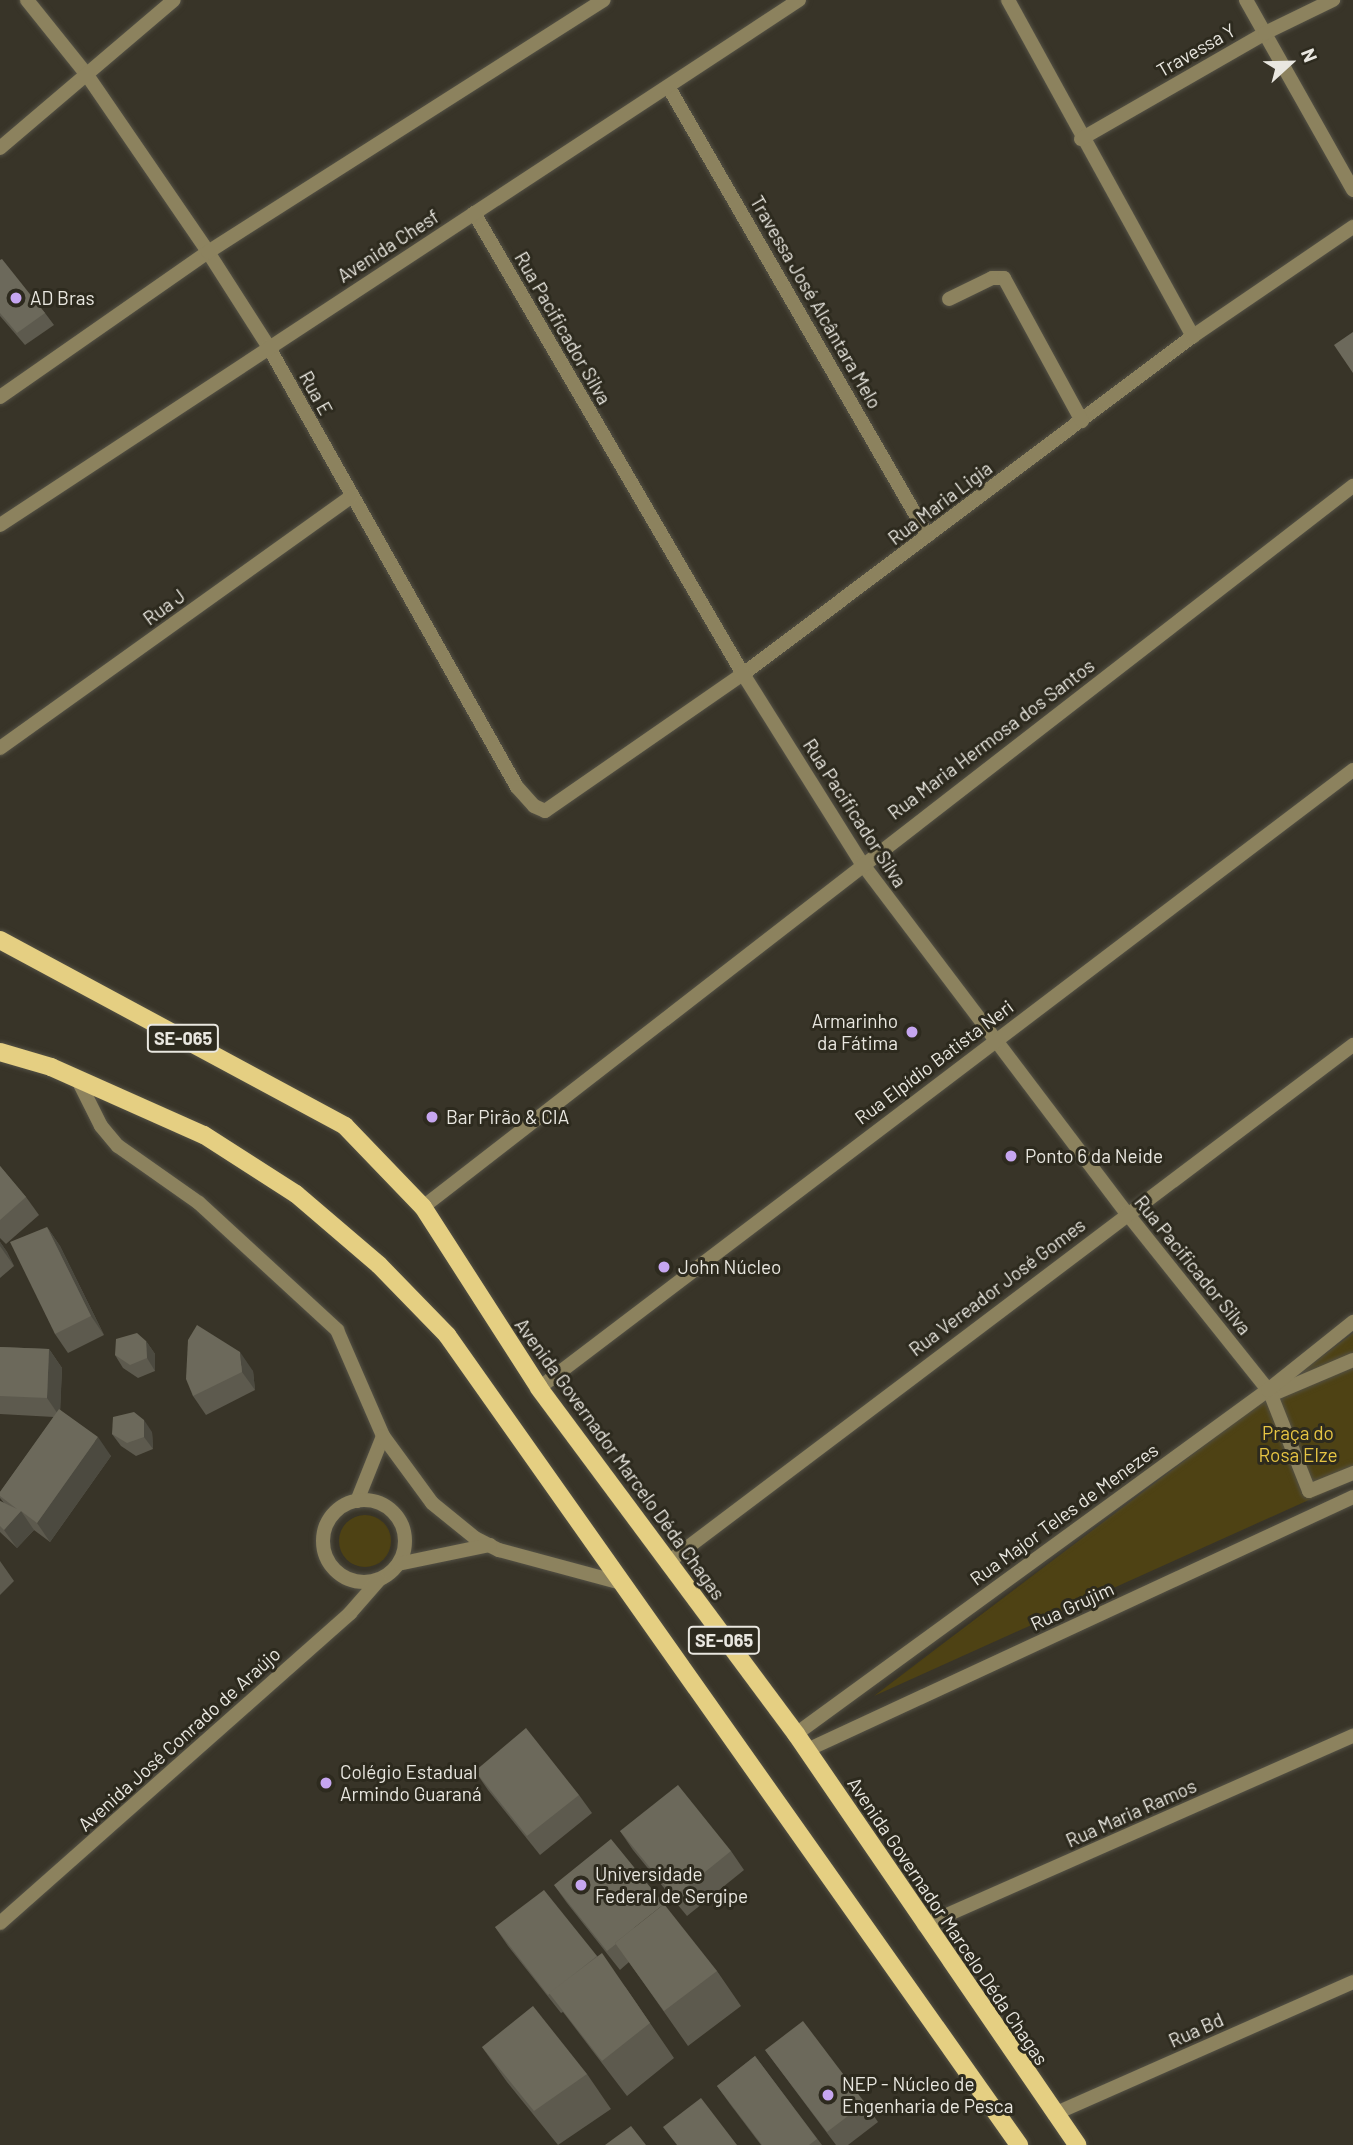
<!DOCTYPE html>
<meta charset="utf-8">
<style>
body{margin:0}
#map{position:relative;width:1353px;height:2145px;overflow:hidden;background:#383428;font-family:Barlow,sans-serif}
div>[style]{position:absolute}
.green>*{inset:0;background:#4e4214}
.round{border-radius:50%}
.roads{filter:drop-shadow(0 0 2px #545145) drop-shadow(0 0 2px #545145)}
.pedestrian>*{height:14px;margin:-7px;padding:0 7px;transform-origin:7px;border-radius:7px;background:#8c825e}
.minor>*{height:14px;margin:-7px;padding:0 7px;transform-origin:7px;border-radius:7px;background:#8c825e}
.minor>.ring{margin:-7px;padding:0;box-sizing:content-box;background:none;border:14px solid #8c825e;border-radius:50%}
.primary>*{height:18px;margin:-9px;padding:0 9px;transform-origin:9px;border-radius:9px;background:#e5cf82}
.wall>*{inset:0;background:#5d5a4e}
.shaded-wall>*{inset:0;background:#4c4a40}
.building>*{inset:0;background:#6c695b}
.dots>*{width:19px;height:19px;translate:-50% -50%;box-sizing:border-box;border:4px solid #2d2a1e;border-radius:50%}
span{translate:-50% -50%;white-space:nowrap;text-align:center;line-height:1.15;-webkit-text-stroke:6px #2d2a1e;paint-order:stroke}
.shield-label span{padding:2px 5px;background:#2d2a1e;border:2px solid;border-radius:5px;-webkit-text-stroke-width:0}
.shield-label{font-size:18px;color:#e9e7e0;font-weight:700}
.street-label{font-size:19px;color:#e9e7e0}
.poi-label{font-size:19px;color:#e9e7e0}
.left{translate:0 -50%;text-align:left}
.right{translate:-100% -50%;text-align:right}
.park-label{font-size:19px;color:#e7c543}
.north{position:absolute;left:1255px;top:28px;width:70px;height:70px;-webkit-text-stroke:5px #2d2a1e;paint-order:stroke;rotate:68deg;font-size:19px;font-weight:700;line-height:28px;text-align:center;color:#e9e7e0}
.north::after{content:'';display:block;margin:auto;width:24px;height:32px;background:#e9e7e0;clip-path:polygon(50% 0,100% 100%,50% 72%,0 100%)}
</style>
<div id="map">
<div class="green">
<i style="clip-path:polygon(1353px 1333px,1353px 1480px,874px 1696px,1271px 1395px)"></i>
<i class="round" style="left:339px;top:1515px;width:52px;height:52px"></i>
</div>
<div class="roads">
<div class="pedestrian">
<i style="left:1353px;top:1360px;width:89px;rotate:156.9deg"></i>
<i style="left:1271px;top:1395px;width:103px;rotate:68.4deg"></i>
<i style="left:1309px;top:1491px;width:48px;rotate:-22.2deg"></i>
</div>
<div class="minor">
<i style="left:27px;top:0;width:96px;rotate:51.3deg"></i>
<i style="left:87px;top:75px;width:214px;rotate:55.6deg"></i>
<i style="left:208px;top:252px;width:112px;rotate:57.4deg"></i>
<i style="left:268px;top:346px;width:506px;rotate:60.55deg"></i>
<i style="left:517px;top:787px;width:25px;rotate:48deg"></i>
<i style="left:534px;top:806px;width:12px;rotate:24deg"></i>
<i style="left:545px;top:811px;width:241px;rotate:-34.7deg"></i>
<i style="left:743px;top:674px;width:563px;rotate:-36.91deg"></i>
<i style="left:1193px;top:336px;width:194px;rotate:-34.3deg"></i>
<i style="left:1008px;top:0;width:384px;rotate:61.2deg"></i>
<i style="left:1246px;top:0;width:218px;rotate:60.6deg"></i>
<i style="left:669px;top:88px;width:517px;rotate:59.97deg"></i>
<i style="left:1081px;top:139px;width:212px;rotate:-29.9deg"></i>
<i style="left:1265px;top:33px;width:76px;rotate:-25.9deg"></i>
<i style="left:0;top:148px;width:228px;rotate:-40.4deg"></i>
<i style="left:474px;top:213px;width:534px;rotate:59.74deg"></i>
<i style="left:743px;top:674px;width:222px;rotate:57.9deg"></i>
<i style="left:861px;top:862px;width:439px;rotate:52.9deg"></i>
<i style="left:1126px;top:1212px;width:228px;rotate:51.4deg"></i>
<i style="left:949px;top:299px;width:48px;rotate:-26deg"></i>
<i style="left:992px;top:278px;width:12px"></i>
<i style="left:1004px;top:278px;width:163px;rotate:61.4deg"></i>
<i style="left:0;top:397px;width:254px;rotate:-34.9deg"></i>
<i style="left:208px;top:252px;width:469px;rotate:-32.5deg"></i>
<i style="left:0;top:525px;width:956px;rotate:-33.31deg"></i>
<i style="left:0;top:748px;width:432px;rotate:-35.6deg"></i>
<i style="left:78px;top:1080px;width:51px;rotate:63.4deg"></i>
<i style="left:101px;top:1126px;width:26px;rotate:50deg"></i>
<i style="left:118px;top:1146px;width:99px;rotate:35.1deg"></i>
<i style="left:199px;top:1203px;width:188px;rotate:42.6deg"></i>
<i style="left:337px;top:1330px;width:116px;rotate:66.5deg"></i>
<i style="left:383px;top:1436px;width:70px;rotate:111.8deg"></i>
<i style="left:423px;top:1207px;width:1177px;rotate:-37.79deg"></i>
<i style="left:539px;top:1388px;width:1022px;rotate:-37.21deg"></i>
<i style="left:383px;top:1436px;width:83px;rotate:53.8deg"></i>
<i style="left:432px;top:1503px;width:55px;rotate:39.1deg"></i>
<i style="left:475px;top:1538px;width:27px;rotate:27deg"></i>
<i style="left:499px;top:1550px;width:123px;rotate:15.1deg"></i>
<i class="ring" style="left:323px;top:1500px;width:68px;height:68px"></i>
<i style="left:667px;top:1563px;width:860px;rotate:-37.06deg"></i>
<i style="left:398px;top:1564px;width:94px;rotate:-11.7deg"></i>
<i style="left:796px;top:1734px;width:584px;rotate:-36.09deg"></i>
<i style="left:1268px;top:1390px;width:109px;rotate:-38.7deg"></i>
<i style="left:807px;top:1750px;width:602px;rotate:-24.86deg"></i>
<i style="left:0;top:1923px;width:468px;rotate:-41.5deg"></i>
<i style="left:350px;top:1613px;width:44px;rotate:-48.7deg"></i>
<i style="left:924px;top:1925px;width:469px;rotate:-23.8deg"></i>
<i style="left:1054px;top:2114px;width:327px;rotate:-23.8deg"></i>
</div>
<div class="primary">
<i style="left:0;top:940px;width:392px;rotate:28.3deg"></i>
<i style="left:345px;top:1126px;width:112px;rotate:46.1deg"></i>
<i style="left:423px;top:1207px;width:215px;rotate:57.3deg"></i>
<i style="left:539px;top:1388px;width:431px;rotate:53.4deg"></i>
<i style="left:796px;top:1734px;width:498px;rotate:55.6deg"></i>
<i style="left:0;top:1052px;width:53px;rotate:16.4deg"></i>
<i style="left:51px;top:1067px;width:167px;rotate:24deg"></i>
<i style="left:204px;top:1135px;width:109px;rotate:32.7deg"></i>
<i style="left:296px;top:1194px;width:109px;rotate:40.5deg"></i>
<i style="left:379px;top:1265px;width:98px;rotate:45.8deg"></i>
<i style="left:447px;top:1335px;width:992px;rotate:54.77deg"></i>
</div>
</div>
<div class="wall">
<i style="clip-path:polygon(0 260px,45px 313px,54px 325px,25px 345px,0 316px)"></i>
<i style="clip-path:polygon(0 1166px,26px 1197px,39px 1215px,6px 1244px,0 1238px)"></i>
<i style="clip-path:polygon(47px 1227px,60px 1246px,104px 1335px,68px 1353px,55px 1334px)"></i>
<i style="clip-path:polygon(0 1242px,7px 1252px,14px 1266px,0 1278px)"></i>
<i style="clip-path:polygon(188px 1340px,253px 1371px,255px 1390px,206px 1415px,193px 1396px)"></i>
<i style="clip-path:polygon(146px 1341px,155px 1354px,155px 1371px,138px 1378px,123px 1368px,115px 1355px)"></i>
<i style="clip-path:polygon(0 1347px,49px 1349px,62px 1368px,60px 1410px,111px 1456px,50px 1542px,34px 1530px,17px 1548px,0 1532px,0 1501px,4px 1503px,0 1498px,0 1492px,54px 1417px,0 1414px)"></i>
<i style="clip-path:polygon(152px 1432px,153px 1449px,136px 1456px,121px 1446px,112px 1434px)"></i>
<i style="clip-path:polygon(0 1561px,14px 1581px,0 1595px)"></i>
<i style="clip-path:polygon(475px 1771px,579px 1795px,592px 1813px,540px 1855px,488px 1790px)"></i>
<i style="clip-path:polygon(620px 1831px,731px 1851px,744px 1870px,687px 1916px,633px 1850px)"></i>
<i style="clip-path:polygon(554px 1885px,717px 1971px,741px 2006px,688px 2046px,629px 1962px,620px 1970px,567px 1903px)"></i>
<i style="clip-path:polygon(495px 1927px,597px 1956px,626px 1988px,674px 2058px,627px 2096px,563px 2012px,561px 2013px,508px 1946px)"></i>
<i style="clip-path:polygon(482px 2047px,587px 2074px,611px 2109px,558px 2145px,507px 2082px)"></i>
<i style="clip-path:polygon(765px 2050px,865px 2103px,878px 2122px,848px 2145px,836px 2145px)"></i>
<i style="clip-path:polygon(755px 2056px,822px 2145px,761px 2145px,730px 2104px,717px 2086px)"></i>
</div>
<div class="shaded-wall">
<i style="clip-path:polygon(47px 1227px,60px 1246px,104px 1335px,91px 1316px)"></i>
<i style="clip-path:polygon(0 1242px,7px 1252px,14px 1266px,0 1246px)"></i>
<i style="clip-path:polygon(146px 1341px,155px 1354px,155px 1371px,147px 1358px)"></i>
<i style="clip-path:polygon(49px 1349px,62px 1368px,60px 1417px,47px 1398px)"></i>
<i style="clip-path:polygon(240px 1352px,253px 1371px,255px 1390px,242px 1372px)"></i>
<i style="clip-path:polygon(144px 1420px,152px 1432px,153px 1449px,144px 1437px)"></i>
<i style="clip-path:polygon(98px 1437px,111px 1456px,50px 1542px,37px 1523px)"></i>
<i style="clip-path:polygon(21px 1511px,34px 1530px,17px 1548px,4px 1530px)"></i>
</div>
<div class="building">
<i style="clip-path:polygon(2px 259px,45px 313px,17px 333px,0 313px,0 260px)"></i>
<i style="clip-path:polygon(1353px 332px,1353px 373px,1334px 345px)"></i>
<i style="clip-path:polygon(0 1166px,26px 1197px,0 1220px)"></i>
<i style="clip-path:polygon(47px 1227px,91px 1316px,55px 1334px,10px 1242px)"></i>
<i style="clip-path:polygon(197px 1325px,240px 1352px,242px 1372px,193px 1396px,186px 1379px,188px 1340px)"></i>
<i style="clip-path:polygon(137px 1333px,146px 1341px,147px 1358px,130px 1365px,115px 1355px,116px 1339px)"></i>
<i style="clip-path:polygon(0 1347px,49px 1349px,47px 1398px,0 1396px)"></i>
<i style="clip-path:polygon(59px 1409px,98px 1437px,37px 1523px,21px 1511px,4px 1530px,0 1526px,0 1501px,17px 1509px,0 1496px,0 1492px)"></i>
<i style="clip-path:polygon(134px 1412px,144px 1420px,144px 1437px,127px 1443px,112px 1434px,113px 1417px)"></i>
<i style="clip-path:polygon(526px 1728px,579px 1795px,527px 1836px,475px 1771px)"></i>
<i style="clip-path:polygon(678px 1785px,731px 1851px,674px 1897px,620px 1831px)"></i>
<i style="clip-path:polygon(611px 1839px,664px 1904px,615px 1943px,616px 1944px,607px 1951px,554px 1885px)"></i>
<i style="clip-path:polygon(544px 1890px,597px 1956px,548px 1995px,495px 1927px)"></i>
<i style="clip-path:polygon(664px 1904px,717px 1971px,664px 2011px,615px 1943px)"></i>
<i style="clip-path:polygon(602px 1953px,650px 2023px,602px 2061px,549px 1993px)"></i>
<i style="clip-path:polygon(533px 2006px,587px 2074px,534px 2111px,482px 2047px)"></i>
<i style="clip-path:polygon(803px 2021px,865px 2103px,827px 2132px,765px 2050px)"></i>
<i style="clip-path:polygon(755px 2056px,817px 2139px,809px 2145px,762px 2145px,717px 2086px)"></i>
<i style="clip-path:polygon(701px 2098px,737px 2145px,677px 2145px,663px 2127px)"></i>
<i style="clip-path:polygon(631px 2126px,646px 2145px,605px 2145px)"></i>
</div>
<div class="dots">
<i style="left:16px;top:298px;background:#c6a6f0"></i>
<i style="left:912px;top:1032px;background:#c6a6f0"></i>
<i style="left:432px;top:1117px;background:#c6a6f0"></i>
<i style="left:1011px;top:1156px;background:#c6a6f0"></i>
<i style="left:664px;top:1267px;background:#c6a6f0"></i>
<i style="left:326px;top:1783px;background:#c6a6f0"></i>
<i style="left:581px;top:1885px;background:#c6a6f0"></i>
<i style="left:828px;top:2095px;background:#c6a6f0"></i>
</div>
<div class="shield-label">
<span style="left:183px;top:1038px">SE-065</span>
<span style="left:724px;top:1640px">SE-065</span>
</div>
<div class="street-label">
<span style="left:1196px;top:50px;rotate:-30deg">Travessa Y</span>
<span style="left:388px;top:246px;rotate:-33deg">Avenida Chesf</span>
<span style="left:816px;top:302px;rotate:60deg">Travessa José Alcântara Melo</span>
<span style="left:563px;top:328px;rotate:60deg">Rua Pacificador Silva</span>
<span style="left:316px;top:393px;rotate:61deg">Rua E</span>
<span style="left:940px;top:503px;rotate:-37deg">Rua Maria Ligia</span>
<span style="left:164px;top:607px;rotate:-36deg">Rua J</span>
<span style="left:991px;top:739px;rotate:-37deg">Rua Maria Hermosa dos Santos</span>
<span style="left:855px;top:813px;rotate:57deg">Rua Pacificador Silva</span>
<span style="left:934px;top:1062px;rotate:-37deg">Rua Elpídio Batista Neri</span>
<span style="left:1193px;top:1265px;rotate:51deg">Rua Pacificador Silva</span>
<span style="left:997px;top:1287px;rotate:-37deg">Rua Vereador José Gomes</span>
<span style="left:620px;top:1459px;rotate:54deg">Avenida Governador Marcelo Déda Chagas</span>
<span style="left:1064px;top:1514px;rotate:-36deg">Rua Major Teles de Menezes</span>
<span style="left:1072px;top:1606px;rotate:-25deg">Rua Grujim</span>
<span style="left:179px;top:1739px;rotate:-42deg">Avenida José Conrado de Araújo</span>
<span style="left:1131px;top:1813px;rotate:-24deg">Rua Maria Ramos</span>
<span style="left:948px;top:1921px;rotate:56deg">Avenida Governador Marcelo Déda Chagas</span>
<span style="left:1196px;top:2030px;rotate:-24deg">Rua Bd</span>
</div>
<div class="poi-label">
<span class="left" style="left:30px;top:298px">AD Bras</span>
<span class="right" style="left:898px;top:1032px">Armarinho<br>da Fátima</span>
<span class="left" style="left:446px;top:1117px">Bar Pirão &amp; CIA</span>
<span class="left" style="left:1025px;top:1156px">Ponto 6 da Neide</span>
<span class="left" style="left:678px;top:1267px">John Núcleo</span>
<span class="left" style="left:340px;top:1783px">Colégio Estadual<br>Armindo Guaraná</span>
<span class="left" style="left:595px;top:1885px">Universidade<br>Federal de Sergipe</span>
<span class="left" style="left:842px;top:2095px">NEP - Núcleo de<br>Engenharia de Pesca</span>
</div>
<div class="park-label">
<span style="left:1298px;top:1444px">Praça do<br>Rosa Elze</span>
</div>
<div class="north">N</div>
</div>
